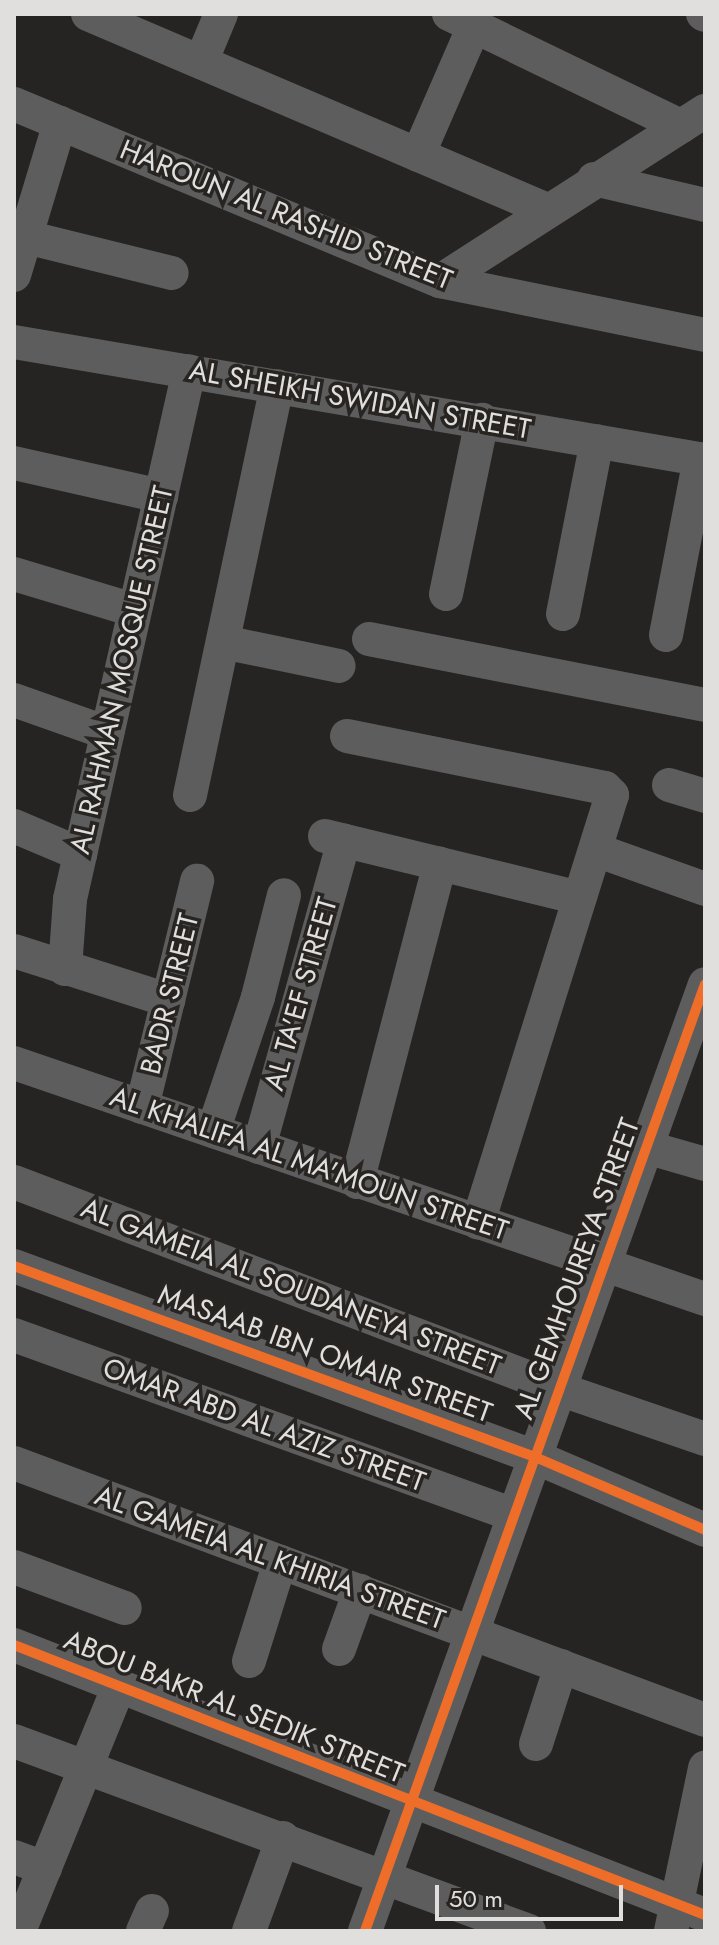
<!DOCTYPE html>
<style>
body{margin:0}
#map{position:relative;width:719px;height:1945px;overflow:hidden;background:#262422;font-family:Jost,sans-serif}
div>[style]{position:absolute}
.minor>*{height:34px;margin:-17px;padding:0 17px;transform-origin:17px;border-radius:17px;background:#5e5d5d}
.cycleway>*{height:10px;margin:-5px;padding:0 5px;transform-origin:5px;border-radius:5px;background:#ee6e29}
span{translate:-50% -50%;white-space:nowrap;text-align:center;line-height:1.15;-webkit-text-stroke:7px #272421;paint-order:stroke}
.street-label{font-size:28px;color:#e0dfdd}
.frame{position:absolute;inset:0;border:16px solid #e0dfdd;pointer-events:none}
.scale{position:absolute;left:435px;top:1885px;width:188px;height:36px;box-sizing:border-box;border:4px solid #e0dfdd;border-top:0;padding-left:10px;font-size:24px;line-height:28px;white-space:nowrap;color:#e0dfdd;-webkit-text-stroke:6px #272421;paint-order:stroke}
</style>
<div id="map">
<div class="minor">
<i style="left:88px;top:14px;width:499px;rotate:23.1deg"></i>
<i style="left:449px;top:14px;width:258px;rotate:25.8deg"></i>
<i style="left:703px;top:14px;width:2px;rotate:27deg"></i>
<i style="left:201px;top:62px;width:52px;rotate:-67.4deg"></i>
<i style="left:14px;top:104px;width:461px;rotate:22.6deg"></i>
<i style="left:440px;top:281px;width:270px;rotate:11.5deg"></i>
<i style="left:418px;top:155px;width:141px;rotate:-66.5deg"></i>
<i style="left:594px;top:179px;width:114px;rotate:13.2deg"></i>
<i style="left:26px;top:237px;width:150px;rotate:13.9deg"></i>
<i style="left:14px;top:275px;width:159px;rotate:-73.2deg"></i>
<i style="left:440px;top:281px;width:315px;rotate:-32.7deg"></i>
<i style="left:14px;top:342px;width:701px;rotate:9.69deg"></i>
<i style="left:14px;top:463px;width:151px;rotate:12.7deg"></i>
<i style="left:14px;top:574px;width:124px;rotate:16.8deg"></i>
<i style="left:446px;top:594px;width:178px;rotate:-78.3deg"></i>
<i style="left:563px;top:614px;width:176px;rotate:-78.9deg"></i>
<i style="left:666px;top:635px;width:179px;rotate:-79.1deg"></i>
<i style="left:369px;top:639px;width:342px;rotate:11.1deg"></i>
<i style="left:223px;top:642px;width:118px;rotate:11.7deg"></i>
<i style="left:14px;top:700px;width:99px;rotate:19.5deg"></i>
<i style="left:347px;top:736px;width:263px;rotate:11.4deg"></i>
<i style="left:605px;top:788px;width:10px;rotate:45deg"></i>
<i style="left:612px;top:795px;width:448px;rotate:107.4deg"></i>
<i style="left:669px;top:785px;width:38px;rotate:17deg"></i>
<i style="left:190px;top:795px;width:418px;rotate:-78deg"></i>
<i style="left:14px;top:826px;width:72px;rotate:23deg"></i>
<i style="left:325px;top:836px;width:262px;rotate:13.7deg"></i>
<i style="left:596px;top:850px;width:116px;rotate:19.7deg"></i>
<i style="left:14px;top:951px;width:162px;rotate:17.7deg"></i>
<i style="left:65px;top:969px;width:70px;rotate:-85.9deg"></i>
<i style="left:70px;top:899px;width:541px;rotate:-77.3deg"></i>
<i style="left:14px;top:1063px;width:730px;rotate:18.86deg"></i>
<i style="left:142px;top:1107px;width:233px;rotate:-76.3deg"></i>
<i style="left:213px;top:1131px;width:141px;rotate:-71.4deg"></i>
<i style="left:258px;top:997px;width:105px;rotate:-75.7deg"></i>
<i style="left:259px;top:1147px;width:318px;rotate:-74.5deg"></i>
<i style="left:646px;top:1147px;width:61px;rotate:16.1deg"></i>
<i style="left:14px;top:1182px;width:583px;rotate:20.8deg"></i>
<i style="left:559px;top:1389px;width:154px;rotate:18.9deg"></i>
<i style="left:357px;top:1182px;width:329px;rotate:-75.4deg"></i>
<i style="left:14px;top:1266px;width:555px;rotate:20.13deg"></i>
<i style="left:535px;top:1457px;width:185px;rotate:23.2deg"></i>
<i style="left:14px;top:1335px;width:531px;rotate:19.8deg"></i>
<i style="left:14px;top:1463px;width:737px;rotate:20.4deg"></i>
<i style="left:14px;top:1567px;width:118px;rotate:20.3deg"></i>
<i style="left:14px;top:1645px;width:742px;rotate:21.34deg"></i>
<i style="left:339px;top:1649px;width:62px;rotate:-70.1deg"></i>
<i style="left:249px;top:1661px;width:104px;rotate:-72.6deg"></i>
<i style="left:14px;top:1741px;width:549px;rotate:20.25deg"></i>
<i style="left:536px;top:1744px;width:82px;rotate:-72.2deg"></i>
<i style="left:14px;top:1857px;width:33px;rotate:20deg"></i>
<i style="left:19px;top:1931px;width:265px;rotate:-67.8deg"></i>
<i style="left:143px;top:1931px;width:22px;rotate:-66deg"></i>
<i style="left:249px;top:1931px;width:99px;rotate:-69.9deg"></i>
<i style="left:365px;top:1931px;width:1006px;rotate:-70.25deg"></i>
<i style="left:671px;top:1931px;width:167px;rotate:-78.2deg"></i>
</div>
<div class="cycleway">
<i style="left:14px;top:1266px;width:555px;rotate:20.13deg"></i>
<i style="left:535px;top:1457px;width:185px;rotate:23.2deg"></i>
<i style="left:14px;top:1645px;width:742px;rotate:21.34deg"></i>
<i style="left:365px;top:1931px;width:1006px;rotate:-70.25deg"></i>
</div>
<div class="street-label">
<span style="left:286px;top:215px;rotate:22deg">HAROUN AL RASHID STREET</span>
<span style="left:360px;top:400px;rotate:10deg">AL SHEIKH SWIDAN STREET</span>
<span style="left:122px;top:670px;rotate:-77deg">AL RAHMAN MOSQUE STREET</span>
<span style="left:170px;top:994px;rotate:-76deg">BADR STREET</span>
<span style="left:301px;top:994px;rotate:-74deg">AL TA'EF STREET</span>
<span style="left:309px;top:1164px;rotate:19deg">AL KHALIFA AL MA'MOUN STREET</span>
<span style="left:577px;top:1269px;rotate:-70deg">AL GEMHOUREYA STREET</span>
<span style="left:291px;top:1287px;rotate:21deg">AL GAMEIA AL SOUDANEYA STREET</span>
<span style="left:325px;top:1354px;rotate:20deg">MASAAB IBN OMAIR STREET</span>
<span style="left:264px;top:1425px;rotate:20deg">OMAR ABD AL AZIZ STREET</span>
<span style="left:270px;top:1558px;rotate:20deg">AL GAMEIA AL KHIRIA STREET</span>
<span style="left:234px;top:1707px;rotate:22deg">ABOU BAKR AL SEDIK STREET</span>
</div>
<div class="frame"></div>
<div class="scale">50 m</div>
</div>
